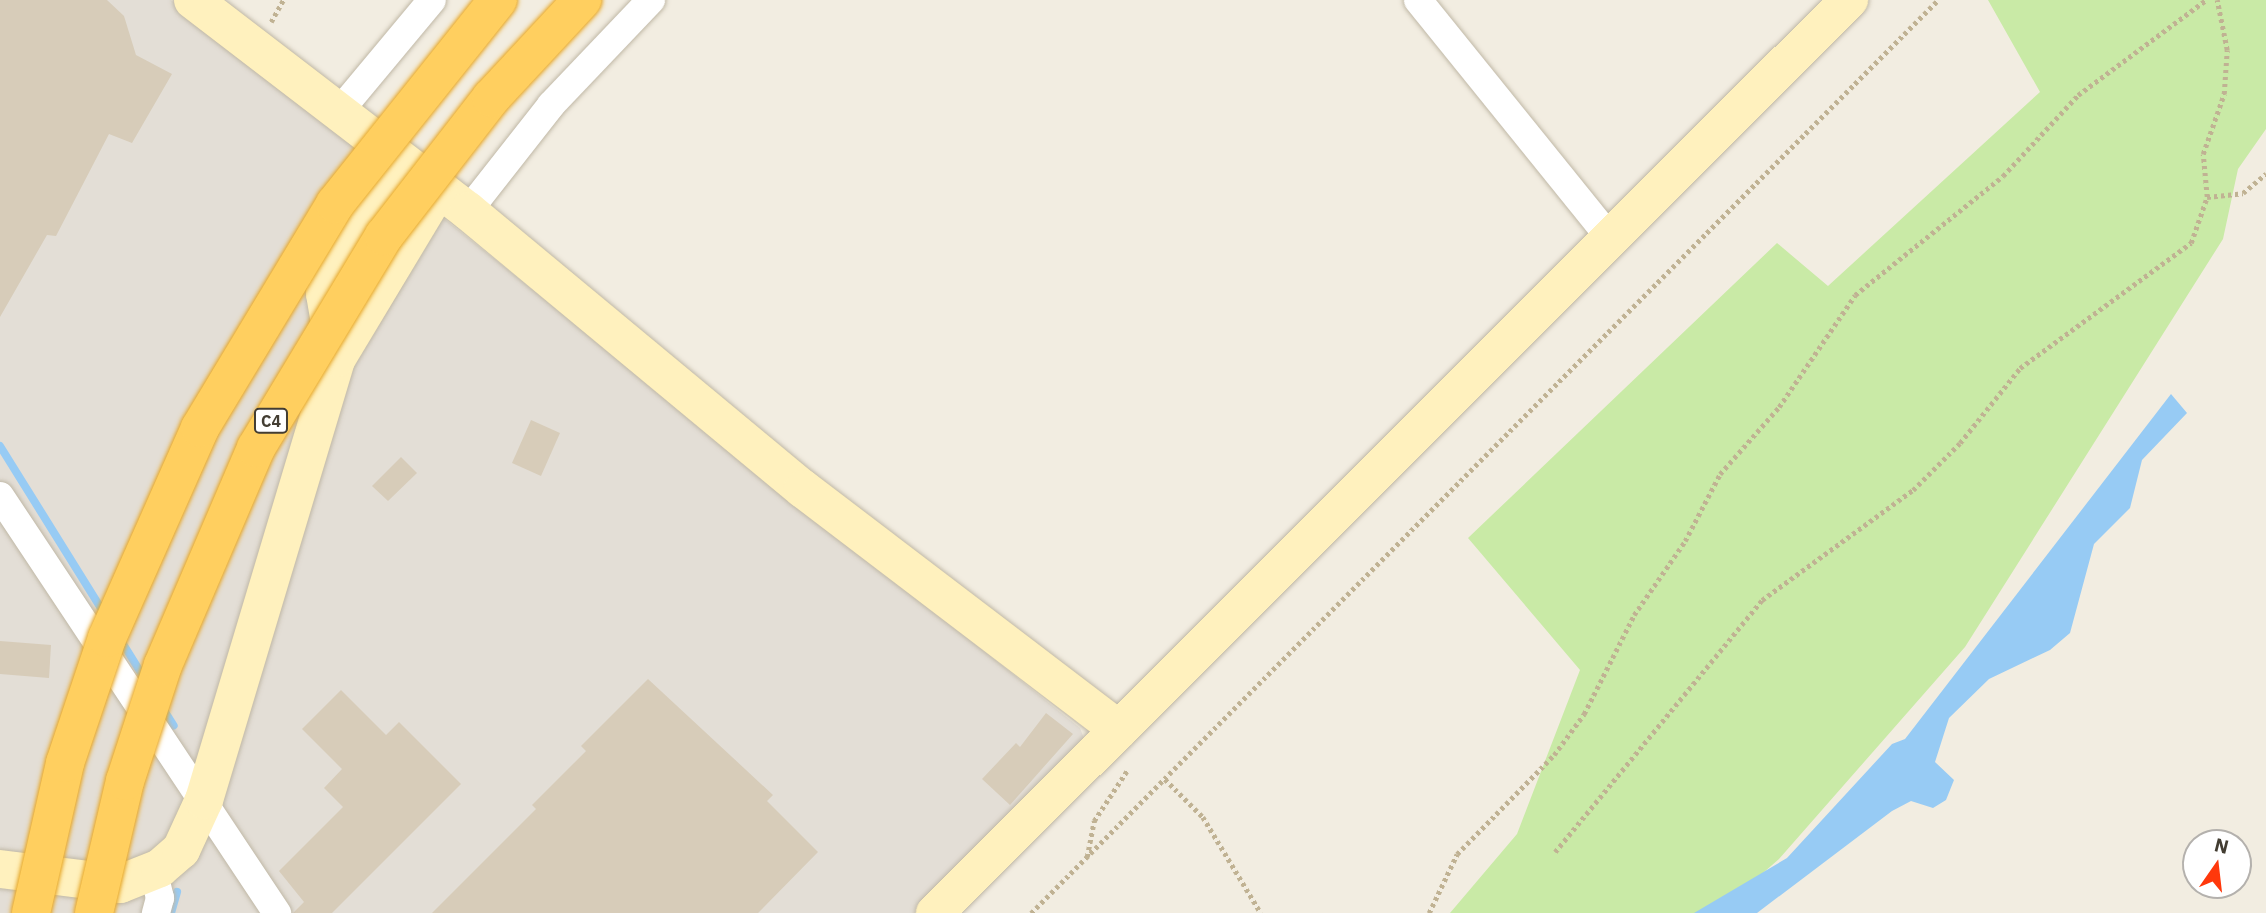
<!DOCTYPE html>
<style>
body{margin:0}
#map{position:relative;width:2266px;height:913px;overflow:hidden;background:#f2ede1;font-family:"IBM Plex Sans",sans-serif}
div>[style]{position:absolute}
.industrial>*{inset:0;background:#e3ded6}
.green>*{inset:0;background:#c9eaa6}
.water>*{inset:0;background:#97cbf4}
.stream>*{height:8px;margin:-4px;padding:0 4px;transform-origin:4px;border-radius:4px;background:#97cbf4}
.building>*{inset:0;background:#d7ccb9}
.path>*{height:4.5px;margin-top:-2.25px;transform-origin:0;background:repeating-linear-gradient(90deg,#c0b293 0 3.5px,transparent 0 7px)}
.roads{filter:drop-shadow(0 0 2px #c0b8a6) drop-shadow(0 0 2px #c0b8a6)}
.street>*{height:28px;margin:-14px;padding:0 14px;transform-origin:14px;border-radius:14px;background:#fff}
.secondary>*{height:38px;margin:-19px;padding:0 19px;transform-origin:19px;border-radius:19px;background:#fff1be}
.bridges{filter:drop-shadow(0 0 2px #e7a726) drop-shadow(0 0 2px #e7a726)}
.highway-bridge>*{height:38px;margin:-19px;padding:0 19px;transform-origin:19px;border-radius:19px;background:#ffcf5f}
span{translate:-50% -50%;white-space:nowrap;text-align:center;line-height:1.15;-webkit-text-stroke:5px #fff;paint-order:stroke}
.shield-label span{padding:2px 5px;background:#fff;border:2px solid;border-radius:5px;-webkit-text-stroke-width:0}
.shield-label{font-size:16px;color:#433d32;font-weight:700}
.north{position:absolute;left:2182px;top:829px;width:70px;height:70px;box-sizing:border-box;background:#fff;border:2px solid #b4b1ad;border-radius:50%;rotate:14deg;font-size:19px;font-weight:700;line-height:28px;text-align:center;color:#433d32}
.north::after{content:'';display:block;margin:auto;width:24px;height:32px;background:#ff380b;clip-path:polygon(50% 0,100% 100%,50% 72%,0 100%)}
</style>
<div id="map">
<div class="industrial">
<i style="clip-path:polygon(0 0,171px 0,1080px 728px,1088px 749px,915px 913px,0 913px)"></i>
</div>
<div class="green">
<i style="clip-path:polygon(1988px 0,2266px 0,2266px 129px,2238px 169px,2223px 239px,1965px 647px,1779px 859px,1717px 913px,1450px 913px,1517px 834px,1580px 670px,1468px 538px,1777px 243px,1828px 286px,2040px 92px)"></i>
</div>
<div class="water">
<i style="clip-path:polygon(2171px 394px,2187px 413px,2142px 460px,2130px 508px,2094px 544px,2070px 633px,2050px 650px,1989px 679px,1949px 718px,1935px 762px,1954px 780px,1946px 800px,1933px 808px,1911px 801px,1892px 811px,1757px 913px,1694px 913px,1787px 858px,1892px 744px,1905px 739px)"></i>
</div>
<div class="stream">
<i style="left:0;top:446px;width:200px;rotate:58.1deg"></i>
<i style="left:120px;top:639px;width:49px;rotate:58.2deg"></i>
<i style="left:162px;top:707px;width:22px;rotate:58deg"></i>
<i style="left:171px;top:913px;width:22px;rotate:-74deg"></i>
</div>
<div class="building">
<i style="clip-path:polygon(0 0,107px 0,124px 16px,136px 55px,172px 74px,132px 143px,109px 134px,56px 236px,47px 235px,0 317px)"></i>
<i style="clip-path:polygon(531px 420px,560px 433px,541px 476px,512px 463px)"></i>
<i style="clip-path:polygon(401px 457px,417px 473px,388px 501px,372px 486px)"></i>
<i style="clip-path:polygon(0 641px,51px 645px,49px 678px,0 674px)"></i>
<i style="clip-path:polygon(648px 679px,773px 795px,767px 801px,818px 852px,758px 913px,432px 913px,536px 809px,532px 805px,586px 751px,581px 746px)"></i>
<i style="clip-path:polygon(341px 690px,386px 735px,399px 722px,461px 784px,332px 913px,293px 913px,304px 902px,279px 871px,343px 807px,324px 788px,342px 769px,302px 729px)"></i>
<i style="clip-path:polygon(1046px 713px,1073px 734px,1010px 805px,982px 779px,1016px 743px,1020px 747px)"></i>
</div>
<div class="path">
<i style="left:271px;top:22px;width:25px;rotate:-61deg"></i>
<i style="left:2207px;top:197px;width:36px;rotate:-6deg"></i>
<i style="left:2243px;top:193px;width:30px;rotate:-40deg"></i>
<i style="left:1165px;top:779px;width:54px;rotate:45deg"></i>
<i style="left:1203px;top:817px;width:112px;rotate:58.9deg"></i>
<i style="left:1555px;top:852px;width:326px;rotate:-50.6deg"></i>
<i style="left:1762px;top:600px;width:187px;rotate:-36.1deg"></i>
<i style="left:1913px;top:490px;width:66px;rotate:-45deg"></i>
<i style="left:1960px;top:443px;width:96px;rotate:-51.3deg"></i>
<i style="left:2020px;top:368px;width:212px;rotate:-36.2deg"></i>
<i style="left:2191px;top:243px;width:49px;rotate:-70.8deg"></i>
<i style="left:2207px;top:197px;width:43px;rotate:-95.3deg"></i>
<i style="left:2203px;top:154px;width:64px;rotate:-70.7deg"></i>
<i style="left:2224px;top:94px;width:44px;rotate:-86.1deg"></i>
<i style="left:2227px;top:50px;width:51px;rotate:-101.3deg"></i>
<i style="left:1087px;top:857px;width:37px;rotate:-79deg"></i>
<i style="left:1094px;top:821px;width:62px;rotate:-56.8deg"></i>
<i style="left:1031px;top:913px;width:1287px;rotate:-45.19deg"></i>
<i style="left:1429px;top:913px;width:65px;rotate:-64.6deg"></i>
<i style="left:1457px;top:854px;width:139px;rotate:-45.6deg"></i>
<i style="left:1554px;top:755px;width:51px;rotate:-53.8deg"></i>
<i style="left:1584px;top:714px;width:111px;rotate:-63.2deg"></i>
<i style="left:1634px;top:615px;width:90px;rotate:-55.4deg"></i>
<i style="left:1685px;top:541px;width:76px;rotate:-62.4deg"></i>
<i style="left:1720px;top:474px;width:89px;rotate:-48.6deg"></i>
<i style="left:1779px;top:407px;width:135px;rotate:-55.8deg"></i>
<i style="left:1855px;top:295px;width:190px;rotate:-38.8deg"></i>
<i style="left:2003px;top:176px;width:110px;rotate:-47.2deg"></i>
<i style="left:2078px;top:95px;width:159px;rotate:-36.6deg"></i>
</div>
<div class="roads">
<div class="street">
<i style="left:1418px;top:0;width:307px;rotate:51.1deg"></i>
<i style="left:337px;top:114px;width:148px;rotate:-50.2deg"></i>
<i style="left:468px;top:211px;width:135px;rotate:-51.9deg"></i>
<i style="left:551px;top:105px;width:145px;rotate:-46.4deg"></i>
<i style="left:0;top:496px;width:501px;rotate:56.41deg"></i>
<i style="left:153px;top:870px;width:29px;rotate:76deg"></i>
<i style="left:160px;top:898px;width:16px;rotate:105deg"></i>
</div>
<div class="secondary">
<i style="left:193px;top:0;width:347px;rotate:37.5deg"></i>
<i style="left:468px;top:211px;width:435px;rotate:39.7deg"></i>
<i style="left:803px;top:489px;width:397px;rotate:37.3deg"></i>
<i style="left:334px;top:346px;width:53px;rotate:-99.8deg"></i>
<i style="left:325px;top:294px;width:71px;rotate:-66deg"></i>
<i style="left:354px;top:229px;width:83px;rotate:-54.8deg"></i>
<i style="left:0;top:869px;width:121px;rotate:7.1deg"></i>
<i style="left:120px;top:884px;width:43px;rotate:-21.8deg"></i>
<i style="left:160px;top:868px;width:28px;rotate:-41deg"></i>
<i style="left:181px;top:850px;width:55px;rotate:-65.3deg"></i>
<i style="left:204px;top:800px;width:462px;rotate:-73.3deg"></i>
<i style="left:337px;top:358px;width:196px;rotate:-59deg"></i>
<i style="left:935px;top:913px;width:1292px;rotate:-44.97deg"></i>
</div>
</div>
<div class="bridges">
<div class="highway-bridge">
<i style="left:31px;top:913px;width:154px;rotate:-77.2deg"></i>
<i style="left:65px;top:763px;width:132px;rotate:-71.4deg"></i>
<i style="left:107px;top:638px;width:230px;rotate:-66.1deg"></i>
<i style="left:200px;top:428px;width:262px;rotate:-58.9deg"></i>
<i style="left:335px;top:204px;width:261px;rotate:-51.4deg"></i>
<i style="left:94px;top:913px;width:136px;rotate:-76.8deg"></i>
<i style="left:125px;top:781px;width:122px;rotate:-71.9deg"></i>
<i style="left:163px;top:665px;width:236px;rotate:-66.8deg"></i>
<i style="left:256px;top:448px;width:248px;rotate:-58.9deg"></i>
<i style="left:384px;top:236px;width:175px;rotate:-52.2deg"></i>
<i style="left:491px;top:98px;width:134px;rotate:-47.1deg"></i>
</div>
</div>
<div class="shield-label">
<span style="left:271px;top:421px">C4</span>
</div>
<div class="north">N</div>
</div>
